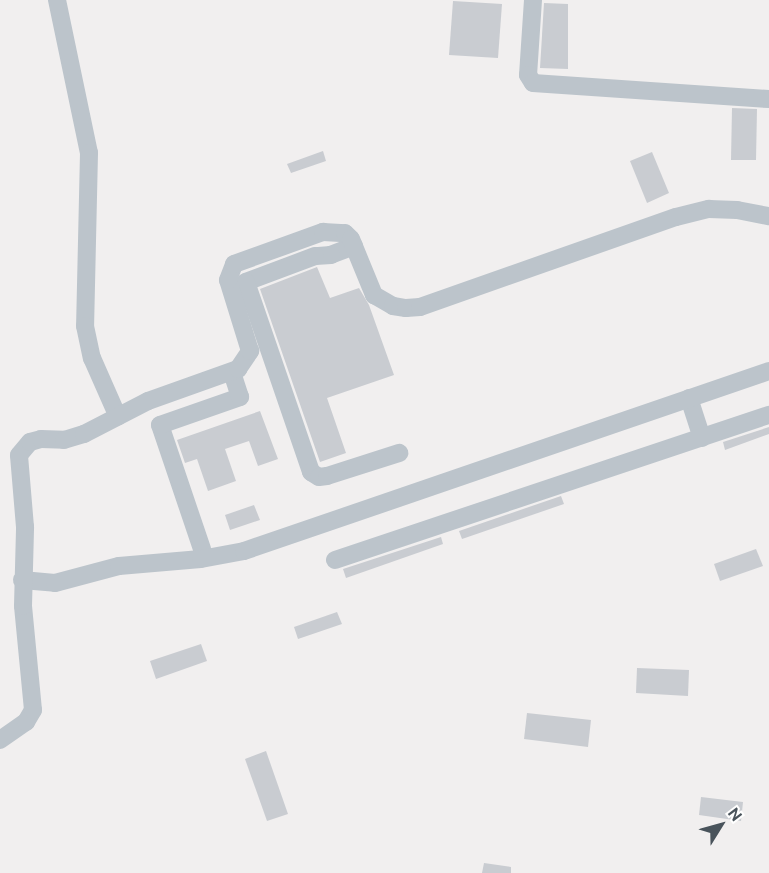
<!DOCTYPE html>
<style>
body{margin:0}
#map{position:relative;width:769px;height:873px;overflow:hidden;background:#f1efef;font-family:Ubuntu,sans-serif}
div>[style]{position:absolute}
.building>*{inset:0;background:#c9ccd1}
.minor>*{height:18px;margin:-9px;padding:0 9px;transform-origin:9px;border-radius:9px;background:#bcc4cb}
span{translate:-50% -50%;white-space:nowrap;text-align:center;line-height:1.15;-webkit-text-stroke:4.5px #fff;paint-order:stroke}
.north{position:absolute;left:691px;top:795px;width:60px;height:60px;-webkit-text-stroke:4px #fff;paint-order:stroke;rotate:53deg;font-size:16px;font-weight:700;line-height:24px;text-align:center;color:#49535b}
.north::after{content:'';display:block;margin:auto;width:21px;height:27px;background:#49535b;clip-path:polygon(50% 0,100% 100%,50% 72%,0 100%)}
</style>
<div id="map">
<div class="building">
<i style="clip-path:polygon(453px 1px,502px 4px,498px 58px,449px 55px)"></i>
<i style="clip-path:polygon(544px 3px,568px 4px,568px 69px,540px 68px)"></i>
<i style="clip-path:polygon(732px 108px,757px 109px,756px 160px,731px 160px)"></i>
<i style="clip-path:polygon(323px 151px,326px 161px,291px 173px,287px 164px)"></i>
<i style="clip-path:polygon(652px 152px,669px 193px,647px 203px,630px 161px)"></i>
<i style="clip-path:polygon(317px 267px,330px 298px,359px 288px,369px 305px,394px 375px,327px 398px,346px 453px,320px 462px,260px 289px)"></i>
<i style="clip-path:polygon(260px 411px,278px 459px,258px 466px,249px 441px,225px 449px,236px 481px,208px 491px,197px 459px,185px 463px,177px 440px)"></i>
<i style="clip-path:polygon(769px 427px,769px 434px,725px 450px,723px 442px)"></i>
<i style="clip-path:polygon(561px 496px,564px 504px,462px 539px,459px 531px)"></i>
<i style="clip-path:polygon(254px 505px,260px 520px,230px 530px,225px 515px)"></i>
<i style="clip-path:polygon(441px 537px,443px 544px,346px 578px,343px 569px)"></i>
<i style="clip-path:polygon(756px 549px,763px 566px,720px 581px,714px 564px)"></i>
<i style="clip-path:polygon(337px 612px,342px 624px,298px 639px,294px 627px)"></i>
<i style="clip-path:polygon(201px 644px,207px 661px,156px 679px,150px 661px)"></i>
<i style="clip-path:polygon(637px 668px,689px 670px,688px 696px,636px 693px)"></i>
<i style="clip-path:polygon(527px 713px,591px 720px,588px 747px,524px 739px)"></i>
<i style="clip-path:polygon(266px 751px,288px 814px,267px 821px,245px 759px)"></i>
<i style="clip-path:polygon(701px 797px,743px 802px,741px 821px,699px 815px)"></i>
<i style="clip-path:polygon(484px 863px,511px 867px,511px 873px,482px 873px)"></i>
</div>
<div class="minor">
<i style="left:57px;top:0;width:156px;rotate:78.2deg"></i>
<i style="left:89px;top:153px;width:173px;rotate:91.3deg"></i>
<i style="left:85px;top:326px;width:33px;rotate:78deg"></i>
<i style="left:92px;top:358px;width:64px;rotate:66.2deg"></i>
<i style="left:533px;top:0;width:75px;rotate:93.8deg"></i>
<i style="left:528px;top:75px;width:9px;rotate:58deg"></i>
<i style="left:533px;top:83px;width:237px;rotate:3.9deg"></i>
<i style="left:354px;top:246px;width:25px;rotate:159deg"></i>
<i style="left:331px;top:255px;width:16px;rotate:176deg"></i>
<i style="left:315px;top:256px;width:74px;rotate:159.4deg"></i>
<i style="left:246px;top:282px;width:201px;rotate:71.1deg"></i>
<i style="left:311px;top:472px;width:9px;rotate:32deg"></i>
<i style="left:319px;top:477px;width:8px;rotate:-7deg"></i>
<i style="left:327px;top:476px;width:76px;rotate:-17.7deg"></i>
<i style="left:689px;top:398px;width:42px;rotate:72deg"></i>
<i style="left:202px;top:549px;width:131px;rotate:-108.7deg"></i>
<i style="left:160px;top:425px;width:85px;rotate:-19.3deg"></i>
<i style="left:240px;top:397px;width:26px;rotate:-108deg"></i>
<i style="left:335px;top:560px;width:458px;rotate:-18.5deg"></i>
<i style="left:22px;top:580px;width:33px;rotate:5deg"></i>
<i style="left:55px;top:583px;width:66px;rotate:-14.9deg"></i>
<i style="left:119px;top:566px;width:82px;rotate:-4.9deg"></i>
<i style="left:201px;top:559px;width:44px;rotate:-10.5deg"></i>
<i style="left:244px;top:551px;width:555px;rotate:-18.92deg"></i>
<i style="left:0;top:740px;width:32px;rotate:-35deg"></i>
<i style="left:26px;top:722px;width:14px;rotate:-60deg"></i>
<i style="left:33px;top:710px;width:104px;rotate:-95.5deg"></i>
<i style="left:23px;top:606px;width:79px;rotate:-88.5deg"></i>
<i style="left:25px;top:527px;width:72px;rotate:-94.8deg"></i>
<i style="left:19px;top:455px;width:17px;rotate:-50deg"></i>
<i style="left:30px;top:442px;width:11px;rotate:-15deg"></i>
<i style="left:41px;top:439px;width:23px;rotate:2deg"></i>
<i style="left:64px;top:440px;width:21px;rotate:-17deg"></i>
<i style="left:84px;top:434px;width:72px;rotate:-27.3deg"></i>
<i style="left:148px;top:401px;width:96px;rotate:-19.6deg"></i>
<i style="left:238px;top:369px;width:22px;rotate:-56deg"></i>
<i style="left:250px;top:351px;width:74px;rotate:-107.2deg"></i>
<i style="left:228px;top:280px;width:17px;rotate:-69deg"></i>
<i style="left:234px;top:264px;width:95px;rotate:-19.8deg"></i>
<i style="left:323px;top:232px;width:22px;rotate:3deg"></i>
<i style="left:345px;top:233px;width:8px;rotate:45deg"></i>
<i style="left:351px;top:239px;width:61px;rotate:67.7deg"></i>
<i style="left:374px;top:295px;width:22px;rotate:30deg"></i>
<i style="left:393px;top:306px;width:13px;rotate:9deg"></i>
<i style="left:406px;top:308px;width:14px;rotate:-4deg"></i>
<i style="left:420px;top:307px;width:271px;rotate:-19.4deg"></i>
<i style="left:676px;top:217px;width:34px;rotate:-14deg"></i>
<i style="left:709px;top:209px;width:28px;rotate:2deg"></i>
<i style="left:737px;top:210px;width:33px;rotate:11deg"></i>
</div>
<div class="north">N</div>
</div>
